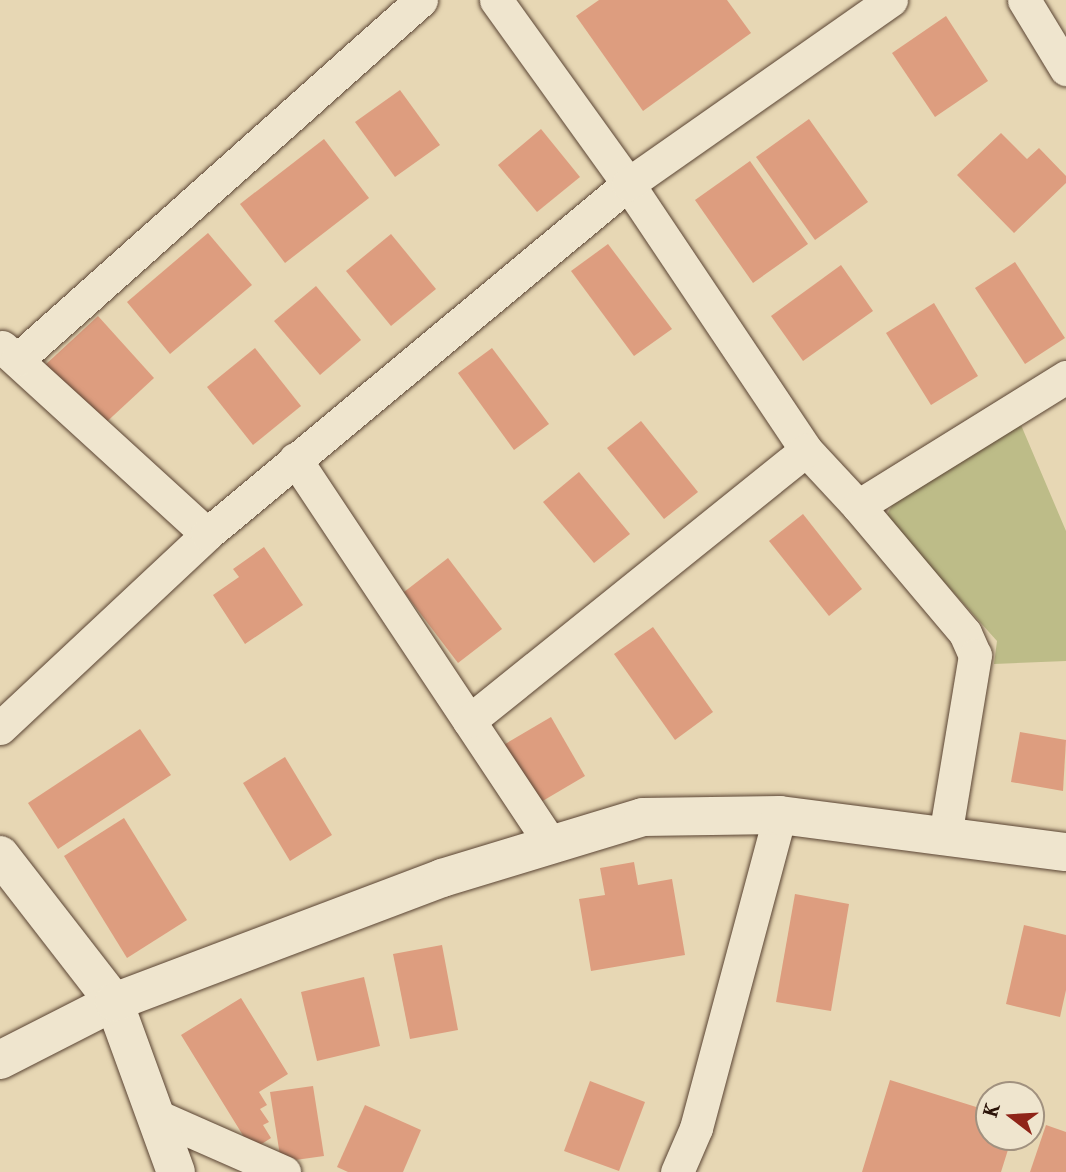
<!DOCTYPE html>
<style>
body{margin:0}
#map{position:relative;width:1066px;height:1172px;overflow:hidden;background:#e7d7b4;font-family:"IM FELL Double Pica",serif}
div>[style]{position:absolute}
.green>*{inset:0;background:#bdbc88}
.building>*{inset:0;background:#dd9d7f}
.roads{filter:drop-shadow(0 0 2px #5a4433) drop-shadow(0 0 2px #5a4433)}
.minor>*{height:33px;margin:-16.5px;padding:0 16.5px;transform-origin:16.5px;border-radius:16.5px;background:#efe5ce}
.tertiary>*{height:38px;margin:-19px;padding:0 19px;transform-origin:19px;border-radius:19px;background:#efe5ce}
span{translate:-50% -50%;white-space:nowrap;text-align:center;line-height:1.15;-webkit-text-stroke:7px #efe5ce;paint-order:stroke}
.north{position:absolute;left:975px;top:1081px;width:70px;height:70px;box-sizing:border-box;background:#efe5ce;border:2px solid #a1917f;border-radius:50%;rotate:287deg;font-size:19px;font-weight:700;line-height:28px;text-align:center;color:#2b1308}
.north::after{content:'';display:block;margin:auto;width:24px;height:32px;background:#8f2418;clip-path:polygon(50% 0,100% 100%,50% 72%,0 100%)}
</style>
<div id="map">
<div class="green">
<i style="clip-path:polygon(1021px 425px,1066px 531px,1066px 661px,994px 664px,997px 641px,886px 517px,895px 499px)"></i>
</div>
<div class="building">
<i style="clip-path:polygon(599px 0,727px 0,751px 33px,643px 111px,576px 16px)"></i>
<i style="clip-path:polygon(946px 16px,988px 81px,935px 117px,892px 53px)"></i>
<i style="clip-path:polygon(400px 90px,440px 145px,395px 177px,355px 122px)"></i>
<i style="clip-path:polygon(809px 119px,868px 202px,815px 240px,756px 157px)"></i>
<i style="clip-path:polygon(541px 129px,580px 177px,537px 212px,498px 165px)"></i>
<i style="clip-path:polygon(1001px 133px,1027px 159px,1039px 148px,1066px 176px,1066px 183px,1014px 233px,957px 175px)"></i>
<i style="clip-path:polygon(324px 139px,369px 198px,285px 263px,240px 204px)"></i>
<i style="clip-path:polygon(750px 161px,808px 244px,753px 283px,695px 200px)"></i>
<i style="clip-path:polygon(208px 233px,252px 285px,170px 354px,127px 302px)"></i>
<i style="clip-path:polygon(391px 234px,436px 289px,391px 326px,346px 271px)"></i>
<i style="clip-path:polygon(608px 244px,672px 329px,634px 356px,571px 271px)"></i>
<i style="clip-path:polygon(1015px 262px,1065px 338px,1025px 364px,975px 288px)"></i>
<i style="clip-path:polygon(841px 265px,873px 311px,803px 361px,771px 316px)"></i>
<i style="clip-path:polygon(316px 286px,361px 340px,320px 375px,274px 321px)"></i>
<i style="clip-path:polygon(934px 303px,978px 376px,931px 405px,886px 333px)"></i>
<i style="clip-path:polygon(98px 316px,154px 378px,100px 428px,44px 366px)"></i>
<i style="clip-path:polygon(255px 348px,301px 406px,253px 445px,207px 387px)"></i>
<i style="clip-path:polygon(492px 348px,549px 424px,514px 450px,458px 373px)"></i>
<i style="clip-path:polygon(641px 421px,698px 492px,664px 519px,607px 448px)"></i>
<i style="clip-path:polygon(579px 472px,630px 534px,594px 563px,543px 502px)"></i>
<i style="clip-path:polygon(803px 514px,862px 589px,829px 616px,769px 541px)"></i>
<i style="clip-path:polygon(264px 547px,303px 605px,245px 644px,213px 595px,239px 577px,233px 569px)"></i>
<i style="clip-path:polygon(448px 558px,502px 629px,458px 663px,404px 592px)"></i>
<i style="clip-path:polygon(653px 627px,713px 712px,675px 740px,614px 654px)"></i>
<i style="clip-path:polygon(551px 717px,585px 776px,529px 809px,495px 750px)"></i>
<i style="clip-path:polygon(140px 729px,171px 775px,58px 849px,28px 803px)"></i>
<i style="clip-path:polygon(1020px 732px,1066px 740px,1063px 791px,1011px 782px)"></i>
<i style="clip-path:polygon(285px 757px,332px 835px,290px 861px,243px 783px)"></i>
<i style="clip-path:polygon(124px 818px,187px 920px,127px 958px,64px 856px)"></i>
<i style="clip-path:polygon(634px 862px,638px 885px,672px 879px,685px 955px,591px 971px,579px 899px,605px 895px,600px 868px)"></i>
<i style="clip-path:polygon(795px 894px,849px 904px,831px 1011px,776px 1002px)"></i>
<i style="clip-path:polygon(1024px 925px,1066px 935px,1066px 990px,1060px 1017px,1006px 1004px)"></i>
<i style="clip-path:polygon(442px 945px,458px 1030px,410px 1039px,393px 954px)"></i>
<i style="clip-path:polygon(364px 977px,380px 1046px,317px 1061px,301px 992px)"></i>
<i style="clip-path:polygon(241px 998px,288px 1074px,259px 1092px,267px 1105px,260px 1109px,269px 1122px,263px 1125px,271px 1138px,252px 1150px,181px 1035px)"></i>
<i style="clip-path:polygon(890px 1080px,989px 1111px,989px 1137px,1012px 1137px,1001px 1172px,862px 1172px)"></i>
<i style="clip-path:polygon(590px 1081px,645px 1102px,619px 1171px,564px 1151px)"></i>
<i style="clip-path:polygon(313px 1086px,324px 1156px,281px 1162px,270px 1092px)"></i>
<i style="clip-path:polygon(365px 1105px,421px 1130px,403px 1172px,348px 1172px,337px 1167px)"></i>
<i style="clip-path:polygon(1046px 1125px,1066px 1132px,1066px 1172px,1030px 1172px)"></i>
</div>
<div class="roads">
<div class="minor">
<i style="left:496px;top:0;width:226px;rotate:54.3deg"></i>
<i style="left:628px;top:184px;width:320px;rotate:56.2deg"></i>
<i style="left:806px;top:450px;width:76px;rotate:47.1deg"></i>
<i style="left:858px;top:506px;width:166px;rotate:49.9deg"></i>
<i style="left:965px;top:633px;width:24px;rotate:66deg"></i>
<i style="left:975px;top:655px;width:184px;rotate:99.4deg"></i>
<i style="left:1024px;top:0;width:81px;rotate:58.7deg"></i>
<i style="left:2px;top:347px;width:277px;rotate:42.4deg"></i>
<i style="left:17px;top:360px;width:541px;rotate:-41.7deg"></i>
<i style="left:295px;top:459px;width:461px;rotate:56.4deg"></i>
<i style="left:858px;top:506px;width:245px;rotate:-31.8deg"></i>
<i style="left:469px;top:721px;width:432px;rotate:-38.8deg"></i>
<i style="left:0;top:728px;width:284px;rotate:-43.1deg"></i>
<i style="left:207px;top:534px;width:547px;rotate:-39.74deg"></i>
<i style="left:628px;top:184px;width:321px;rotate:-35deg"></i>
<i style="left:157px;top:1116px;width:139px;rotate:23.8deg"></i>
<i style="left:677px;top:1172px;width:48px;rotate:-66.6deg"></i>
<i style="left:696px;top:1128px;width:324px;rotate:-75deg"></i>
</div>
<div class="tertiary">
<i style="left:0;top:855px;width:186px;rotate:52.2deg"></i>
<i style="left:114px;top:1002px;width:181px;rotate:70deg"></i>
<i style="left:0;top:1060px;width:128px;rotate:-27deg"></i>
<i style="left:114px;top:1002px;width:351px;rotate:-20.7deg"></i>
<i style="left:442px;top:878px;width:210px;rotate:-16.9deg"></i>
<i style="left:643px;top:817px;width:137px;rotate:-0.8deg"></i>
<i style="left:780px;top:815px;width:288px;rotate:7.4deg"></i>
</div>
</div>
<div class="north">K</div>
</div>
